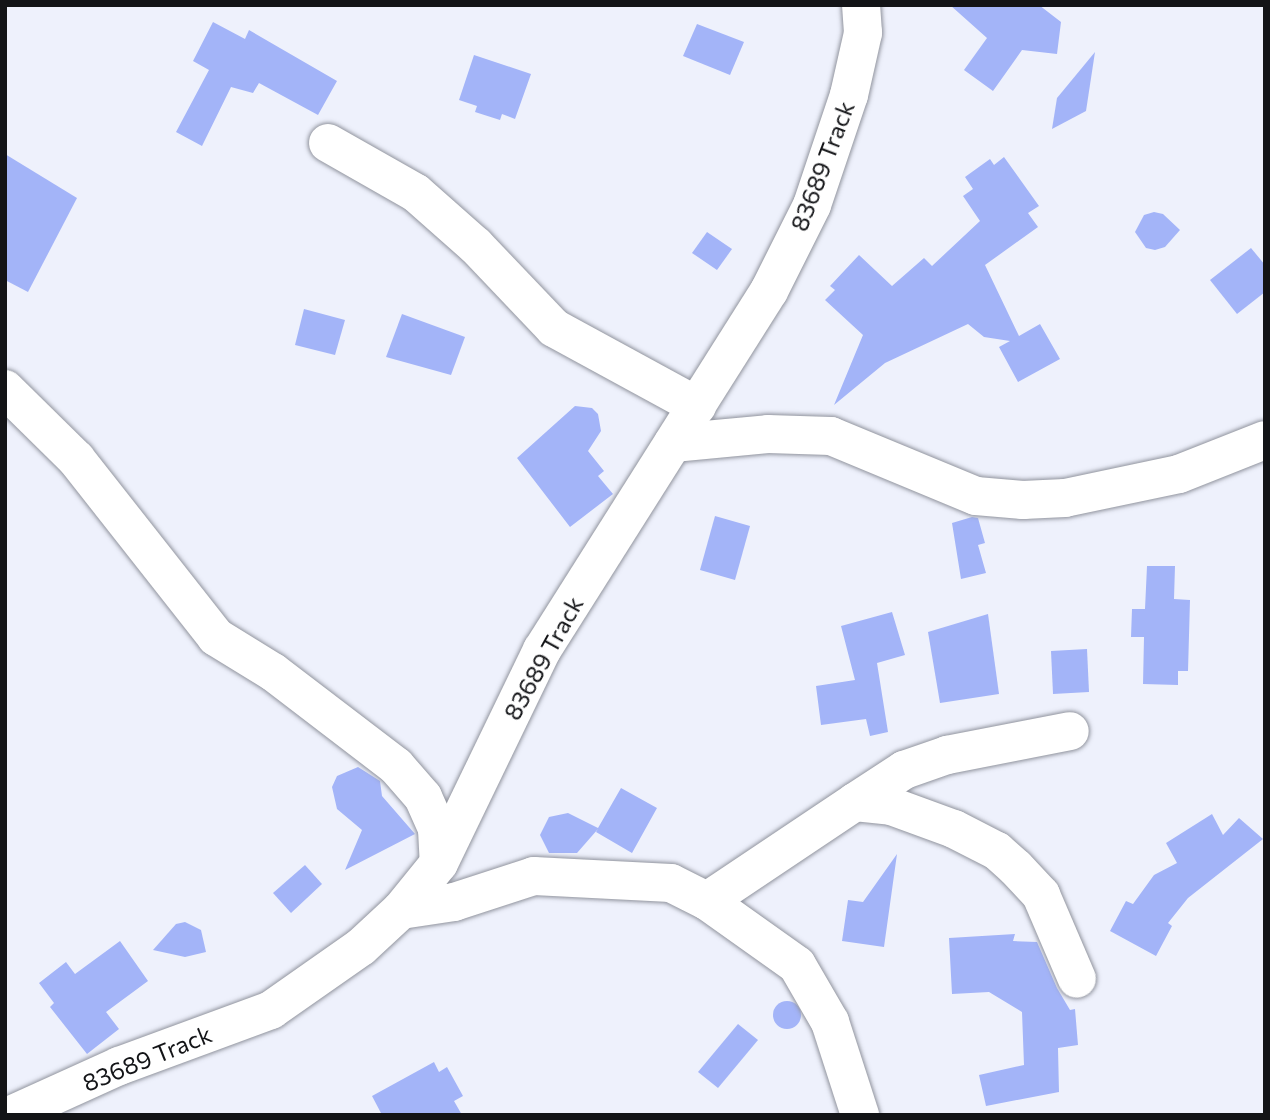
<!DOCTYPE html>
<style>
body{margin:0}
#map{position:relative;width:1270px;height:1120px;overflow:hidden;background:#eef1fc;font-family:Commissioner,sans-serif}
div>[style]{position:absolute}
.building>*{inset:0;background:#a3b4f8}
.round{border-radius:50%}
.roads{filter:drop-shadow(0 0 2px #91949e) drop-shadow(0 0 2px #91949e)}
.minor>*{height:38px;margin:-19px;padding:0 19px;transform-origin:19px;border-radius:19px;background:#fff}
span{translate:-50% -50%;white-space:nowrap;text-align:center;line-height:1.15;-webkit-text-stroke:7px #fff;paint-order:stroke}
.street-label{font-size:24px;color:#131417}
.frame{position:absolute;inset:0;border:7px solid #131417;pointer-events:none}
</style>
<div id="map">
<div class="building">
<i style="clip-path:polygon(950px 5px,1039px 5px,1061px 22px,1057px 54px,1022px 50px,993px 91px,964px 70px,987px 38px)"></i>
<i style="clip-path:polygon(213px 22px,245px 39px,249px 30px,337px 81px,318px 115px,259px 83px,253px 93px,231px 87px,202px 146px,176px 132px,209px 70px,193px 61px)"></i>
<i style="clip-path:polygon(697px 24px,744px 42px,730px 75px,683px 56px)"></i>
<i style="clip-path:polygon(1095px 52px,1086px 111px,1052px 129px,1057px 98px)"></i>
<i style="clip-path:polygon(474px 55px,531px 74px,515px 119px,502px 114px,500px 120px,475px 112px,477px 106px,459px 100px)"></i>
<i style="clip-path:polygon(5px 154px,77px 198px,28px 292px,5px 280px)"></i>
<i style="clip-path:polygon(1004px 157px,1039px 206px,1028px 213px,1038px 227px,985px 265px,1019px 336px,1040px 324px,1060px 359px,1018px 382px,999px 347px,1010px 341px,984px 337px,968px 324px,885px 363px,834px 405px,863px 335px,825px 300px,835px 290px,830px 286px,859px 255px,892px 286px,924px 258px,932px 266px,980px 221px,963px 196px,973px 189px,965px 177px,990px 159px,994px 165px)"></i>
<i style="clip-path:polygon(1154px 212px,1163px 214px,1180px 230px,1165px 247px,1155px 250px,1146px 248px,1135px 232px,1144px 215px)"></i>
<i style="clip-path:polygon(707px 232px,732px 249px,717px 270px,692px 253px)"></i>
<i style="clip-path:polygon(1251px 248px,1265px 265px,1265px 292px,1237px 314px,1210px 280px)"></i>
<i style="clip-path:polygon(304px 309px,345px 320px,335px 355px,295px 345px)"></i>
<i style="clip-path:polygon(402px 314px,465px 337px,451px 375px,386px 357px)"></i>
<i style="clip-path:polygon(575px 406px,592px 408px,598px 414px,601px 431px,588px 451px,604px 471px,598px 476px,613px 494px,570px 527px,517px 458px)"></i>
<i style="clip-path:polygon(715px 516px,750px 526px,735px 580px,700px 570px)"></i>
<i style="clip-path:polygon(972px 517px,978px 518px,985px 543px,978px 545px,986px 573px,961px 579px,952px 523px)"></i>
<i style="clip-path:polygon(1147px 566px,1175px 566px,1174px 599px,1190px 600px,1188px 671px,1178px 671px,1178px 685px,1143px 684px,1144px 637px,1131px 637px,1132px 609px,1145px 609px)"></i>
<i style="clip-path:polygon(892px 612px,905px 655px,877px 663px,888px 732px,870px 736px,866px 719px,821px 725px,816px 686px,855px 680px,841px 626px)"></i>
<i style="clip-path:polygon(988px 614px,999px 694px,940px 703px,928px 632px)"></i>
<i style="clip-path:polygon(1087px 649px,1089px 692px,1053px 694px,1051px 651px)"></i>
<i style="clip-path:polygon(358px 767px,380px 781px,382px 796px,415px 834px,345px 870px,362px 830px,337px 809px,332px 787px,337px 776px)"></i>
<i style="clip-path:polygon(621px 788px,657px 808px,632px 853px,596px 832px,598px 829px,577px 853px,549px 853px,540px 835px,549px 817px,568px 813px,598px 828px)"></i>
<i style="clip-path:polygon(1212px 814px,1223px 835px,1239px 818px,1263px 839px,1188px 898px,1168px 923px,1172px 926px,1156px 956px,1110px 931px,1126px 901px,1133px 904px,1154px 875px,1177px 863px,1166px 843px)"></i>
<i style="clip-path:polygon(897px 854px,884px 947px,842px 941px,848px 900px,863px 902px)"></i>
<i style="clip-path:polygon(305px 865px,322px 884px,291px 913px,273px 893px)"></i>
<i style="clip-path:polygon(185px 922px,201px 930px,206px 952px,185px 957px,153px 950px,176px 924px)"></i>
<i style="clip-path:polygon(1015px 934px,1013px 941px,1037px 942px,1057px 988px,1070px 1010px,1075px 1009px,1078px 1045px,1058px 1048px,1059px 1092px,986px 1106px,979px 1075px,1024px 1065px,1022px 1012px,989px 992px,952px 994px,949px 938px)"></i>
<i style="clip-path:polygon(120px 941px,148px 981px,106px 1012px,119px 1029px,87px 1054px,50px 1007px,54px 1003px,39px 983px,66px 962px,75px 974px)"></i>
<i class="round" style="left:773px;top:1001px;width:28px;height:28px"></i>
<i style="clip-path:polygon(738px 1024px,758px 1040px,718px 1088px,698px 1072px)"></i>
<i style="clip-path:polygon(434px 1062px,439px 1072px,447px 1067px,463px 1096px,454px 1101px,462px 1115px,382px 1115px,372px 1096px)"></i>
</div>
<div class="roads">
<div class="minor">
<i style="left:328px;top:143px;width:101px;rotate:29.6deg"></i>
<i style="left:416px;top:193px;width:80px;rotate:41.5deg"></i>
<i style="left:476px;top:246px;width:113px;rotate:46.4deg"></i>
<i style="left:554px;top:328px;width:163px;rotate:28.6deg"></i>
<i style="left:5px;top:389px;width:100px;rotate:44.6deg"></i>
<i style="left:76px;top:459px;width:226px;rotate:51.8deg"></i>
<i style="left:216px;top:637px;width:67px;rotate:31.6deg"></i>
<i style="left:273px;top:672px;width:155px;rotate:37.4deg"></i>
<i style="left:396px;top:766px;width:41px;rotate:48.9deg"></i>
<i style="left:423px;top:797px;width:35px;rotate:66deg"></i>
<i style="left:437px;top:829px;width:34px;rotate:87deg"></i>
<i style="left:673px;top:443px;width:95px;rotate:-5.4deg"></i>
<i style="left:768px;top:434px;width:63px;rotate:1.8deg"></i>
<i style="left:831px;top:436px;width:157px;rotate:22.5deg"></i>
<i style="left:976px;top:496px;width:47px;rotate:4.9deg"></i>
<i style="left:1023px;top:500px;width:42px;rotate:-2.7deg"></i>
<i style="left:1065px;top:498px;width:116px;rotate:-11.9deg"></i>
<i style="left:1179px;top:474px;width:92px;rotate:-21.6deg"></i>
<i style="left:855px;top:802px;width:59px;rotate:-33.1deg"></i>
<i style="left:904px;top:770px;width:46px;rotate:-19.2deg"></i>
<i style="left:947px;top:755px;width:125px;rotate:-11deg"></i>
<i style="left:707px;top:901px;width:178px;rotate:-33.8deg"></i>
<i style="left:855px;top:802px;width:36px;rotate:6deg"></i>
<i style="left:891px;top:806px;width:67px;rotate:20.1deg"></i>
<i style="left:954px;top:829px;width:48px;rotate:27.1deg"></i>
<i style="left:997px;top:851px;width:25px;rotate:42deg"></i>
<i style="left:1016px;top:868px;width:37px;rotate:47deg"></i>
<i style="left:1041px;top:895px;width:91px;rotate:66.8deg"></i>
<i style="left:401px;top:910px;width:54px;rotate:-8.6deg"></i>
<i style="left:454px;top:902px;width:84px;rotate:-18deg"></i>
<i style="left:534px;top:876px;width:137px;rotate:2.9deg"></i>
<i style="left:671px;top:883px;width:40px;rotate:26.6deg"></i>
<i style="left:707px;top:901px;width:110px;rotate:35.4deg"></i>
<i style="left:797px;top:965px;width:66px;rotate:59.9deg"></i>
<i style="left:830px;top:1022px;width:98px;rotate:72.1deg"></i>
<i style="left:11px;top:1115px;width:119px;rotate:-24.4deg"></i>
<i style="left:119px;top:1066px;width:162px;rotate:-20.2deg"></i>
<i style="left:271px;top:1010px;width:110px;rotate:-35deg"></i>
<i style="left:361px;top:947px;width:54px;rotate:-42.8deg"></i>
<i style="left:401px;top:910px;width:60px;rotate:-51deg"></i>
<i style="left:439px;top:863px;width:237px;rotate:-64.2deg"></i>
<i style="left:542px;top:650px;width:425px;rotate:-57.7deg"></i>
<i style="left:769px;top:291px;width:96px;rotate:-63.4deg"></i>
<i style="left:812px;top:205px;width:116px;rotate:-71.4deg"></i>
<i style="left:849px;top:95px;width:64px;rotate:-77.3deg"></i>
<i style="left:863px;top:33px;width:28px;rotate:-94deg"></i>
</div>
</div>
<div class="street-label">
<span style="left:822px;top:166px;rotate:-69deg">83689 Track</span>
<span style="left:543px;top:658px;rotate:-61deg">83689 Track</span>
<span style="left:147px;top:1058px;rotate:-22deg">83689 Track</span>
</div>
<div class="frame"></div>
</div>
